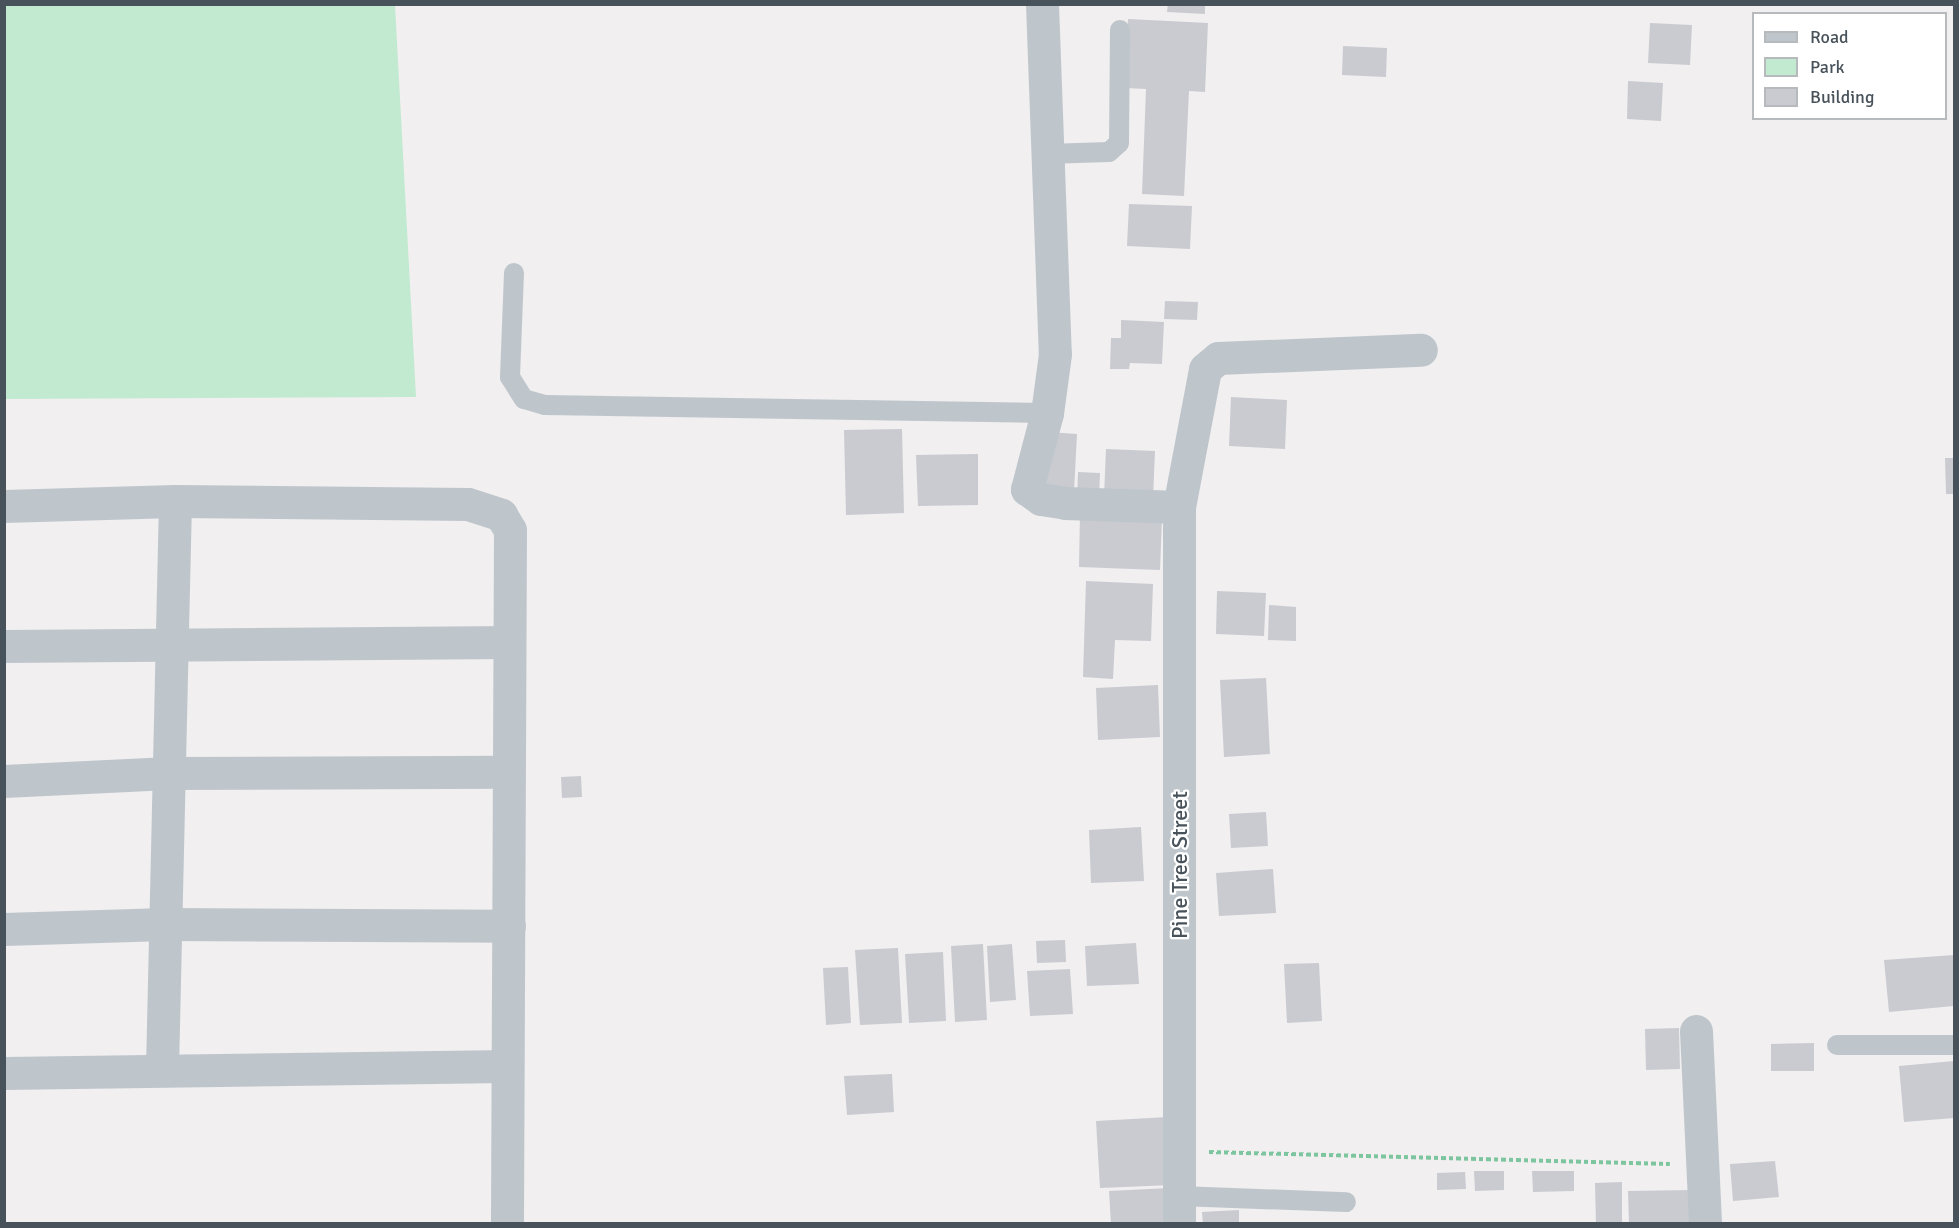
<!DOCTYPE html>
<style>
body{margin:0}
#map{position:relative;width:1959px;height:1228px;overflow:hidden;background:#f1efef;font-family:Signika,sans-serif}
div>[style]{position:absolute}
.green>*{inset:0;background:#c1ead0}
.building>*{inset:0;background:#c9cbd1}
.path>*{height:4px;margin-top:-2px;transform-origin:0;background:repeating-linear-gradient(90deg,#7cc59f 0 4.5px,transparent 0 7.5px)}
.service>*{height:20px;margin:-10px;padding:0 10px;transform-origin:10px;border-radius:10px;background:#bec6cc}
.minor>*{height:33px;margin:-16.5px;padding:0 16.5px;transform-origin:16.5px;border-radius:16.5px;background:#bec6cc}
span{translate:-50% -50%;white-space:nowrap;text-align:center;line-height:1.15;-webkit-text-stroke:4.5px #fff;paint-order:stroke}
.street-label{font-size:22px;color:#48525a}
.frame{position:absolute;inset:0;border:6px solid #48525a;pointer-events:none}
.legend{position:absolute;left:1752px;top:12px;width:195px;height:108px;box-sizing:border-box;background:#fff;border:2px solid #b6babd;margin:0;padding:8px 10px;list-style:none;font-size:18px;color:#48525a}
.legend li{display:flex;align-items:center;gap:12px;height:30px}
.legend b{width:30px;border:2px solid #b6babd}
</style>
<div id="map">
<div class="green">
<i style="clip-path:polygon(4px 5px,395px 5px,416px 397px,5px 399px)"></i>
</div>
<div class="building">
<i style="clip-path:polygon(1168px 4px,1205px 4px,1205px 14px,1167px 12px)"></i>
<i style="clip-path:polygon(1128px 19px,1208px 23px,1205px 92px,1189px 91px,1184px 196px,1142px 194px,1146px 89px,1125px 88px)"></i>
<i style="clip-path:polygon(1650px 23px,1692px 25px,1690px 65px,1648px 63px)"></i>
<i style="clip-path:polygon(1343px 46px,1387px 48px,1386px 77px,1342px 75px)"></i>
<i style="clip-path:polygon(1628px 81px,1663px 83px,1661px 121px,1627px 119px)"></i>
<i style="clip-path:polygon(1129px 204px,1192px 206px,1190px 249px,1127px 246px)"></i>
<i style="clip-path:polygon(1165px 301px,1198px 302px,1197px 320px,1164px 319px)"></i>
<i style="clip-path:polygon(1121px 320px,1164px 322px,1162px 364px,1130px 363px,1129px 369px,1110px 369px,1111px 338px,1121px 338px)"></i>
<i style="clip-path:polygon(1231px 397px,1287px 400px,1285px 449px,1229px 446px)"></i>
<i style="clip-path:polygon(902px 429px,904px 513px,846px 515px,844px 430px)"></i>
<i style="clip-path:polygon(1048px 432px,1077px 434px,1074px 492px,1046px 491px)"></i>
<i style="clip-path:polygon(1106px 449px,1155px 451px,1153px 498px,1104px 496px)"></i>
<i style="clip-path:polygon(978px 454px,978px 505px,918px 506px,916px 455px)"></i>
<i style="clip-path:polygon(1945px 458px,1954px 458px,1954px 494px,1946px 494px)"></i>
<i style="clip-path:polygon(1078px 472px,1100px 473px,1099px 499px,1077px 498px)"></i>
<i style="clip-path:polygon(1080px 514px,1162px 518px,1160px 570px,1079px 567px)"></i>
<i style="clip-path:polygon(1086px 581px,1153px 584px,1151px 641px,1115px 640px,1113px 679px,1083px 677px)"></i>
<i style="clip-path:polygon(1217px 591px,1266px 593px,1264px 636px,1216px 634px)"></i>
<i style="clip-path:polygon(1269px 605px,1296px 607px,1296px 641px,1268px 640px)"></i>
<i style="clip-path:polygon(1266px 678px,1270px 754px,1224px 757px,1220px 680px)"></i>
<i style="clip-path:polygon(1158px 685px,1160px 737px,1098px 740px,1096px 688px)"></i>
<i style="clip-path:polygon(581px 776px,582px 797px,562px 798px,561px 777px)"></i>
<i style="clip-path:polygon(1266px 812px,1268px 846px,1231px 848px,1229px 814px)"></i>
<i style="clip-path:polygon(1141px 827px,1144px 881px,1091px 883px,1089px 830px)"></i>
<i style="clip-path:polygon(1273px 869px,1276px 913px,1219px 916px,1216px 873px)"></i>
<i style="clip-path:polygon(1065px 940px,1066px 962px,1037px 963px,1036px 941px)"></i>
<i style="clip-path:polygon(1136px 943px,1139px 984px,1087px 986px,1085px 946px)"></i>
<i style="clip-path:polygon(983px 944px,987px 1020px,955px 1022px,951px 946px)"></i>
<i style="clip-path:polygon(1012px 944px,1016px 1000px,990px 1002px,987px 946px)"></i>
<i style="clip-path:polygon(898px 948px,902px 1023px,860px 1025px,855px 950px)"></i>
<i style="clip-path:polygon(943px 952px,946px 1021px,909px 1023px,905px 954px)"></i>
<i style="clip-path:polygon(1954px 955px,1954px 1006px,1889px 1012px,1884px 960px)"></i>
<i style="clip-path:polygon(1319px 963px,1322px 1021px,1287px 1023px,1284px 964px)"></i>
<i style="clip-path:polygon(848px 967px,851px 1023px,826px 1025px,823px 968px)"></i>
<i style="clip-path:polygon(1070px 969px,1073px 1014px,1030px 1016px,1027px 971px)"></i>
<i style="clip-path:polygon(1679px 1028px,1680px 1069px,1646px 1070px,1645px 1029px)"></i>
<i style="clip-path:polygon(1814px 1043px,1814px 1071px,1771px 1071px,1771px 1044px)"></i>
<i style="clip-path:polygon(1954px 1061px,1954px 1118px,1904px 1122px,1899px 1066px)"></i>
<i style="clip-path:polygon(892px 1074px,894px 1112px,847px 1115px,844px 1076px)"></i>
<i style="clip-path:polygon(1168px 1117px,1172px 1185px,1100px 1188px,1096px 1121px)"></i>
<i style="clip-path:polygon(1775px 1161px,1779px 1197px,1733px 1201px,1730px 1164px)"></i>
<i style="clip-path:polygon(1474px 1171px,1504px 1171px,1504px 1190px,1475px 1191px)"></i>
<i style="clip-path:polygon(1532px 1171px,1574px 1171px,1574px 1191px,1533px 1192px)"></i>
<i style="clip-path:polygon(1465px 1172px,1466px 1189px,1437px 1190px,1437px 1173px)"></i>
<i style="clip-path:polygon(1622px 1182px,1622px 1224px,1596px 1224px,1595px 1183px)"></i>
<i style="clip-path:polygon(1169px 1188px,1171px 1224px,1111px 1224px,1109px 1191px)"></i>
<i style="clip-path:polygon(1693px 1190px,1693px 1224px,1629px 1224px,1628px 1191px)"></i>
<i style="clip-path:polygon(1239px 1210px,1239px 1224px,1203px 1224px,1202px 1212px)"></i>
</div>
<div class="path">
<i style="left:1209px;top:1152px;width:461px;rotate:1.5deg"></i>
</div>
<div class="service">
<i style="left:1046px;top:154px;width:63px;rotate:-1.8deg"></i>
<i style="left:1109px;top:152px;width:13px;rotate:-42deg"></i>
<i style="left:1119px;top:143px;width:113px;rotate:-89.5deg"></i>
<i style="left:514px;top:273px;width:104px;rotate:92.2deg"></i>
<i style="left:510px;top:377px;width:26px;rotate:58deg"></i>
<i style="left:524px;top:399px;width:22px;rotate:16deg"></i>
<i style="left:545px;top:405px;width:502px;rotate:0.91deg"></i>
<i style="left:1837px;top:1045px;width:117px"></i>
<i style="left:1179px;top:1196px;width:167px;rotate:2.1deg"></i>
</div>
<div class="minor">
<i style="left:1042px;top:4px;width:350px;rotate:87.9deg"></i>
<i style="left:1055px;top:354px;width:60px;rotate:97.7deg"></i>
<i style="left:1047px;top:413px;width:79px;rotate:104.7deg"></i>
<i style="left:1027px;top:489px;width:17px;rotate:36deg"></i>
<i style="left:1041px;top:499px;width:24px;rotate:9deg"></i>
<i style="left:1065px;top:503px;width:114px;rotate:2deg"></i>
<i style="left:4px;top:506px;width:171px;rotate:-1.7deg"></i>
<i style="left:175px;top:501px;width:293px;rotate:0.6deg"></i>
<i style="left:468px;top:504px;width:35px;rotate:18deg"></i>
<i style="left:501px;top:515px;width:17px;rotate:59deg"></i>
<i style="left:510px;top:530px;width:694px;rotate:90.25deg"></i>
<i style="left:4px;top:646px;width:505px;rotate:-0.45deg"></i>
<i style="left:4px;top:781px;width:165px;rotate:-2.8deg"></i>
<i style="left:169px;top:773px;width:339px;rotate:-0.2deg"></i>
<i style="left:4px;top:929px;width:161px;rotate:-1.8deg"></i>
<i style="left:165px;top:924px;width:344px;rotate:0.3deg"></i>
<i style="left:1696px;top:1031px;width:193px;rotate:87.3deg"></i>
<i style="left:162px;top:1069px;width:568px;rotate:-88.69deg"></i>
<i style="left:4px;top:1073px;width:503px;rotate:-0.8deg"></i>
<i style="left:1179px;top:1224px;width:717px;rotate:-90deg"></i>
<i style="left:1179px;top:507px;width:140px;rotate:-79.3deg"></i>
<i style="left:1205px;top:369px;width:17px;rotate:-40deg"></i>
<i style="left:1218px;top:358px;width:203px;rotate:-2.3deg"></i>
</div>
<div class="street-label">
<span style="left:1180px;top:865px;rotate:-90deg">Pine Tree Street</span>
</div>
<div class="frame"></div>
<ul class="legend">
<li><b style="height:8px;background:#bec6cc"></b>Road</li>
<li><b style="height:16px;background:#c1ead0"></b>Park</li>
<li><b style="height:16px;background:#c9cbd1"></b>Building</li>
</ul>
</div>
